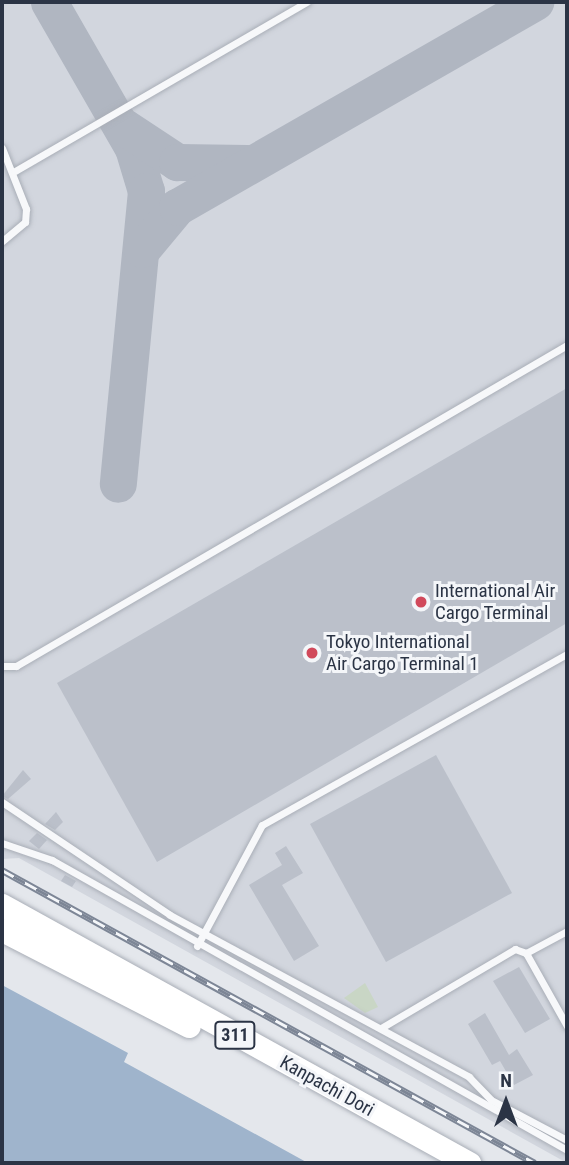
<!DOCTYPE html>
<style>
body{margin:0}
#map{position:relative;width:569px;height:1165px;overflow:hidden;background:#e4e7ec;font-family:"Roboto Condensed",sans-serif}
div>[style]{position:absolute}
.built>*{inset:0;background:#d2d6de}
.green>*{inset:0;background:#c9d6c5}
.water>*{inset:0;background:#9fb4cc}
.taxiway>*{height:37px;margin:-18.5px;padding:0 18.5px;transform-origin:18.5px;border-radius:18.5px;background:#b0b6c1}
.building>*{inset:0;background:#bbc0ca}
.roads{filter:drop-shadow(0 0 2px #a9aeb7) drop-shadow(0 0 2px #a9aeb7)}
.lane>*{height:7px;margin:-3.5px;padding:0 3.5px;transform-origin:3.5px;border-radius:3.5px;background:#f7f8fa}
.primary>*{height:23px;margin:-11.5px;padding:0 11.5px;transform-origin:11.5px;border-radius:11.5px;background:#fff}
.rail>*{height:7px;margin-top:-3.5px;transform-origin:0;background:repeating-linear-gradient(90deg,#f4f6f9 0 13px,#7d8696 0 26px);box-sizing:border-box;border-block:2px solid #7d8696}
.dots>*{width:19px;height:19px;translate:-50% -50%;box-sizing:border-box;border:4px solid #f4f6f9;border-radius:50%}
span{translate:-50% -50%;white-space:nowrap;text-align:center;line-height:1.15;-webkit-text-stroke:6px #f4f6f9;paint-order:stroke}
.shield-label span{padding:2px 5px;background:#f4f6f9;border:2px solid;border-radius:5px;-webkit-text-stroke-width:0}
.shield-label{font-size:18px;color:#2b3445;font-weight:700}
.poi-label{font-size:19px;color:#2b3445}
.left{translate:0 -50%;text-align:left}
.street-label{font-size:19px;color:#2b3445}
.frame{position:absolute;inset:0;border:4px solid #2b3445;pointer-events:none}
.north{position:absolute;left:471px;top:1067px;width:70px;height:70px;-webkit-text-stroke:5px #f4f6f9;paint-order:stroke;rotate:0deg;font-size:19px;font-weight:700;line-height:28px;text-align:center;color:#2b3445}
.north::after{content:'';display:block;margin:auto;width:24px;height:32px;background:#2b3445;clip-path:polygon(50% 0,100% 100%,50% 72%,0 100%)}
</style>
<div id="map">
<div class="built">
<i style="clip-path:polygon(2px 2px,567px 2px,567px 1163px,19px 858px,2px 859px)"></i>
</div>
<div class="green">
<i style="clip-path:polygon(365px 983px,378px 1007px,365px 1013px,344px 998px)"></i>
</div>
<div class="water">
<i style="clip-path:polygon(2px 985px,128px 1053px,124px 1062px,308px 1163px,2px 1163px)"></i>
</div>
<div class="taxiway">
<i style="left:49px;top:2px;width:168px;rotate:60.1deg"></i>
<i style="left:133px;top:148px;width:45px;rotate:73.2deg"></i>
<i style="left:146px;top:191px;width:294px;rotate:95.5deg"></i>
<i style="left:124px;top:127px;width:64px;rotate:33.4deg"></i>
<i style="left:177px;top:162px;width:70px;rotate:0.8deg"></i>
<i style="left:142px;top:249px;width:55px;rotate:-50.2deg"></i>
<i style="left:177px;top:207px;width:413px;rotate:-29.8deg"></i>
</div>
<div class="building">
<i style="clip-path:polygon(567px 388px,567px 623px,157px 862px,57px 683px)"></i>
<i style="clip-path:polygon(436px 755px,512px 893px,386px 962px,310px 824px)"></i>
<i style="clip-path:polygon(23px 770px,31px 779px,8px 799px,2px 796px)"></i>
<i style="clip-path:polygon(56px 812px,63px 822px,55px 830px,45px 824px)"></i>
<i style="clip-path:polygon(37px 833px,47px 840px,39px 849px,29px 841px)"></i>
<i style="clip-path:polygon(286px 846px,303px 873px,282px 885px,319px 946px,294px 961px,249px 885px,282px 865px,275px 853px)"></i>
<i style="clip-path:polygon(65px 875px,76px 881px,72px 887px,61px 881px)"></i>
<i style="clip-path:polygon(519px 967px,550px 1019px,525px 1033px,493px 981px)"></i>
<i style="clip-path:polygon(485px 1013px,509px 1055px,517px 1049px,533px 1075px,514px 1085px,500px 1061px,492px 1065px,468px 1024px)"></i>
</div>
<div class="roads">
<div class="lane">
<i style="left:2px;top:148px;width:66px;rotate:68.5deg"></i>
<i style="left:26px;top:209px;width:13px;rotate:94deg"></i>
<i style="left:25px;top:222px;width:30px;rotate:140deg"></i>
<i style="left:15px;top:171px;width:337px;rotate:-30.1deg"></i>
<i style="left:2px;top:666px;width:14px"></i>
<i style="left:16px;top:666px;width:638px;rotate:-30.22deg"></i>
<i style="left:2px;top:802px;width:202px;rotate:33.9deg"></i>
<i style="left:170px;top:915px;width:340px;rotate:28.4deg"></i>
<i style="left:469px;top:1077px;width:32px;rotate:46deg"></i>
<i style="left:491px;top:1100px;width:86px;rotate:27.8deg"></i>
<i style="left:2px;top:843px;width:53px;rotate:18.8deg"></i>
<i style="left:52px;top:860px;width:591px;rotate:29.38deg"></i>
<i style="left:197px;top:946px;width:137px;rotate:-61.8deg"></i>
<i style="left:262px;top:825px;width:350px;rotate:-29.3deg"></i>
<i style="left:526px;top:953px;width:47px;rotate:-28.2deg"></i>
<i style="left:381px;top:1028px;width:156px;rotate:-30.5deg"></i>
<i style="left:515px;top:949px;width:12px;rotate:20deg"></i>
<i style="left:526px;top:953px;width:84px;rotate:60.7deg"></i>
</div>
<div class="primary">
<i style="left:2px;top:905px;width:534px;rotate:28.92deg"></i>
<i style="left:2px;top:930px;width:210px;rotate:27.2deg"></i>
</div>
</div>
<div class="rail">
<i style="left:2px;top:870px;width:608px;rotate:28.8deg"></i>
</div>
<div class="dots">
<i style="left:421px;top:602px;background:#d1495b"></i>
<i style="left:312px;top:653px;background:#d1495b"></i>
</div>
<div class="shield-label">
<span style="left:235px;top:1035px">311</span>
</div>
<div class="poi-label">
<span class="left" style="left:435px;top:602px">International Air<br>Cargo Terminal</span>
<span class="left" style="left:326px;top:653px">Tokyo International<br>Air Cargo Terminal 1</span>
</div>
<div class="street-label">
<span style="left:327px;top:1086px;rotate:29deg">Kanpachi Dori</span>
</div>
<div class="frame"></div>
<div class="north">N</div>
</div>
